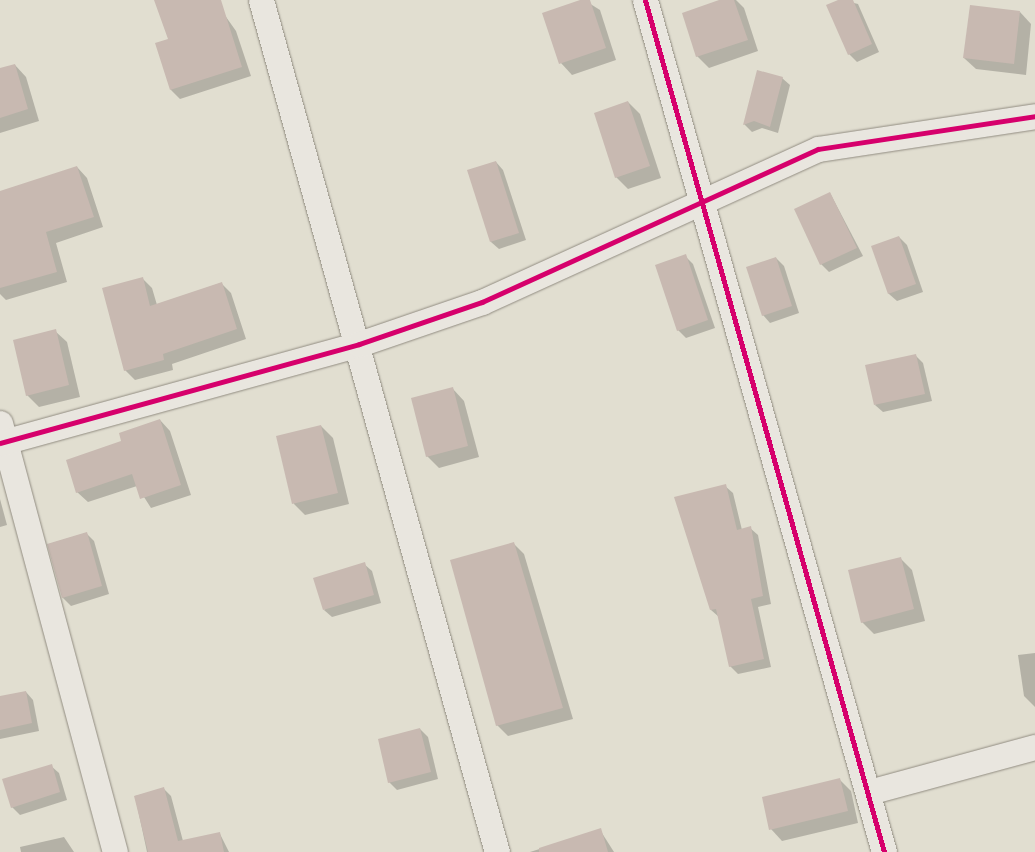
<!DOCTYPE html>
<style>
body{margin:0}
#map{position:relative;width:1035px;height:852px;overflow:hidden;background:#e1ded0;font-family:"Sorts Mill Goudy",serif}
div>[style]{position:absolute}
.shadow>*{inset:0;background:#0003}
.building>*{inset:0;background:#c8b9b1}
.roads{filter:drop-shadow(0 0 1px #918c81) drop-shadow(0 0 1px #918c81)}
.minor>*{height:25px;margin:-12.5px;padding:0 12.5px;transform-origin:12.5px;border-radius:12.5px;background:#e9e6df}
.cycleway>*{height:5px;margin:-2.5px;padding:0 2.5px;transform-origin:2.5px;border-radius:2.5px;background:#d6006c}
span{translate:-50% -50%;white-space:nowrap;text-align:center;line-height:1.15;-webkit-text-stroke:4px #f1ecdb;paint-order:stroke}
</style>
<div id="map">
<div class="shadow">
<i style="clip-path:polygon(155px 0,214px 0,236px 31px,251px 76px,180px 99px,171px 90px,169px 40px)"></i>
<i style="clip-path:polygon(584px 0,600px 10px,616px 60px,572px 75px,561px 63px)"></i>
<i style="clip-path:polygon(723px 0,736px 0,744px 8px,758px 51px,709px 68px,697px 56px)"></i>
<i style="clip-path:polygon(842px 0,858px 4px,879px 52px,857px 62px,849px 54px)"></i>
<i style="clip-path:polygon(1020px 12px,1031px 24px,1026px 75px,976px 69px,964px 58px)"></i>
<i style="clip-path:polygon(15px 65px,26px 77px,39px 121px,0 133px,0 70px)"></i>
<i style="clip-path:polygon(782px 78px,790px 85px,778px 133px,762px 128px,752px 132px,744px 124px)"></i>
<i style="clip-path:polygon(628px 102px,640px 114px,661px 178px,628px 189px,616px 177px)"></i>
<i style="clip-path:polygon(496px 162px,503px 170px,526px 240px,499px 249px,491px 242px)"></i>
<i style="clip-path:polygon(77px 167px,87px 178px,103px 227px,56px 243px,67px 282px,6px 300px,0 294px,0 192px)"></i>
<i style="clip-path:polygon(830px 193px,863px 256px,829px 272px,821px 264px)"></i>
<i style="clip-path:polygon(899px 237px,907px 245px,923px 292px,897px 301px,889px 294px,873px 247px)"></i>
<i style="clip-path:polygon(685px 256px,693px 264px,715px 328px,686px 338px,678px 330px)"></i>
<i style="clip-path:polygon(776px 258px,784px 266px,799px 313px,770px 323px,763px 315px)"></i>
<i style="clip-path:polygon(142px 278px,152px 288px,157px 305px,221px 283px,231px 293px,246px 339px,172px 364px,173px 370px,135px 380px,125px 370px)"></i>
<i style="clip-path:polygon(55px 331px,67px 342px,80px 397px,39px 407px,27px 395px)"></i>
<i style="clip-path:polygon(915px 355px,923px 363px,932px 401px,883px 412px,875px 405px)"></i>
<i style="clip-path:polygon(453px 389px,464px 401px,479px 457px,439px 468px,427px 456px)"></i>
<i style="clip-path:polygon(160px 420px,170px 431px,191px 495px,151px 508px,137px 486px,88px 502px,77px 492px,123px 442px)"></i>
<i style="clip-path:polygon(321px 426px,333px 438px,349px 504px,305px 515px,294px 504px,277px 437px)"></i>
<i style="clip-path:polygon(725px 486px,733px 493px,742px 530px,750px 528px,758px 535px,771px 604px,758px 607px,771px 667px,738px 674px,730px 666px,719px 617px,711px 610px)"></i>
<i style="clip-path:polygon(0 499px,7px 525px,0 527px)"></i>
<i style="clip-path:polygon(86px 533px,94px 541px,109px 594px,71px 606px,63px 598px,49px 544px)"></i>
<i style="clip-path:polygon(514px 544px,524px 554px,573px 719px,508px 736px,497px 725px)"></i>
<i style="clip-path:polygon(900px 558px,912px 570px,925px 621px,874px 634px,862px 622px)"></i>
<i style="clip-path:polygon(364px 564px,372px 571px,381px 603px,332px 617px,324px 610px)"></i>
<i style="clip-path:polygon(1035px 653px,1035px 707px,1024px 696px,1018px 655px)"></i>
<i style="clip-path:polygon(26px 692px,33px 700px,39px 731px,0 739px,0 698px)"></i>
<i style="clip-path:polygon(420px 729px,428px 737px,438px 779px,397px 790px,389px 782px)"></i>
<i style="clip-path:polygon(51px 766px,59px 773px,67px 800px,20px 815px,12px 807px)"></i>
<i style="clip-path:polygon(839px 779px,851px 791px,858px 823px,782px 841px,771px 829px)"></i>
<i style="clip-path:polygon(164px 789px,171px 796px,183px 841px,220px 834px,229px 852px,147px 852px,135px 796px)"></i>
<i style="clip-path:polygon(600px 830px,614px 852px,530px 852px)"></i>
<i style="clip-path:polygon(64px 837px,74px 852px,21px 852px,20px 847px)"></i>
</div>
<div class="building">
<i style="clip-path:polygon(154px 0,221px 0,242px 67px,170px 90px,155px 43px,168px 39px)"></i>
<i style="clip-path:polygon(580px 0,590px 0,606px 48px,559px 64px,542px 13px)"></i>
<i style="clip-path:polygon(719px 0,734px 0,748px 40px,696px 57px,682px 13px)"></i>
<i style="clip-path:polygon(838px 0,853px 0,872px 44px,848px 55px,826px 5px)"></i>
<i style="clip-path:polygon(970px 5px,1020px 11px,1014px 64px,963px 58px)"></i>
<i style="clip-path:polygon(15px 64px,28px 109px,0 118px,0 68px)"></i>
<i style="clip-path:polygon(757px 70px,783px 77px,770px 127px,754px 121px,743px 125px)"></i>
<i style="clip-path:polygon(628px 101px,650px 166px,615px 178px,594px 113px)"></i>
<i style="clip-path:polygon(496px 161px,519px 233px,490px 242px,467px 170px)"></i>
<i style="clip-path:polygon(77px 166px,94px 217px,46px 232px,57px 272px,0 288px,0 191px)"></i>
<i style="clip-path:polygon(830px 192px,857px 248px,820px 265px,794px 209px)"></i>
<i style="clip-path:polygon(899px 236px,916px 284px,888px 294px,871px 246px)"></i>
<i style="clip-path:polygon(686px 254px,708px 320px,677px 331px,655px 265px)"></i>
<i style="clip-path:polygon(776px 257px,792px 306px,762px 316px,746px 267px)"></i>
<i style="clip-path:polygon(143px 277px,150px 306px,222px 282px,237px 329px,163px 354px,164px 360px,124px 371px,102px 288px)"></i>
<i style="clip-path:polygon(56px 329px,69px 385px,26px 396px,13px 340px)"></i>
<i style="clip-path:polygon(916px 354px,925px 394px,874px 405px,865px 365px)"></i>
<i style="clip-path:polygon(453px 387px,468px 446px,426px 457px,411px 398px)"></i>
<i style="clip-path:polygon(160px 419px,181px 485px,140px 499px,132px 474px,76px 493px,66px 460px,121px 441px,119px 433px)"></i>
<i style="clip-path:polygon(321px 425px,338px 493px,292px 504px,276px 436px)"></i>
<i style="clip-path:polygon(726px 484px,737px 530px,751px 526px,763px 596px,751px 599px,764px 659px,729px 667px,716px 609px,710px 610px,674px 497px)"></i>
<i style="clip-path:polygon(87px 532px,102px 586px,62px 598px,47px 544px)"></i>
<i style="clip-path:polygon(514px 542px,563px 708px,496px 726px,450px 560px)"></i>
<i style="clip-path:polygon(901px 557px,914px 609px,861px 623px,848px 570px)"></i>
<i style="clip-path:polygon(365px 562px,374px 595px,323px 610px,313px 578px)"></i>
<i style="clip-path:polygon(26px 691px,32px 723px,0 730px,0 696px)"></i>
<i style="clip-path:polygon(420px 728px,431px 772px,388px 783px,378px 739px)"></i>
<i style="clip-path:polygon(52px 764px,60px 792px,11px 808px,2px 779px)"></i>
<i style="clip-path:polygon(840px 778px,848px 811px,769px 830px,762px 797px)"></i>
<i style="clip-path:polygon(164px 787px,178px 841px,220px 832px,224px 852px,148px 852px,134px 796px)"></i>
<i style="clip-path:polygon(601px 828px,608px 852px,539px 852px,539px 848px)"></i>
</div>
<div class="roads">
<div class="minor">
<i style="left:261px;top:0;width:884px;rotate:74.52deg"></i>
<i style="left:645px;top:0;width:885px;rotate:74.33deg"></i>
<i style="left:0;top:423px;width:444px;rotate:75deg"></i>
<i style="left:0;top:443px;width:372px;rotate:-15.4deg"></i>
<i style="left:359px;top:344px;width:130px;rotate:-18.9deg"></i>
<i style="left:482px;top:302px;width:369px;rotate:-24.5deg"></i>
<i style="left:818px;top:149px;width:219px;rotate:-8.6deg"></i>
<i style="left:869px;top:792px;width:172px;rotate:-15.2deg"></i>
</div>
</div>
<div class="cycleway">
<i style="left:645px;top:0;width:885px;rotate:74.33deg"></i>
<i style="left:0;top:443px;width:372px;rotate:-15.4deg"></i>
<i style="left:359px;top:344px;width:130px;rotate:-18.9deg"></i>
<i style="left:482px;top:302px;width:369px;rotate:-24.5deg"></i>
<i style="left:818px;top:149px;width:219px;rotate:-8.6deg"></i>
</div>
</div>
